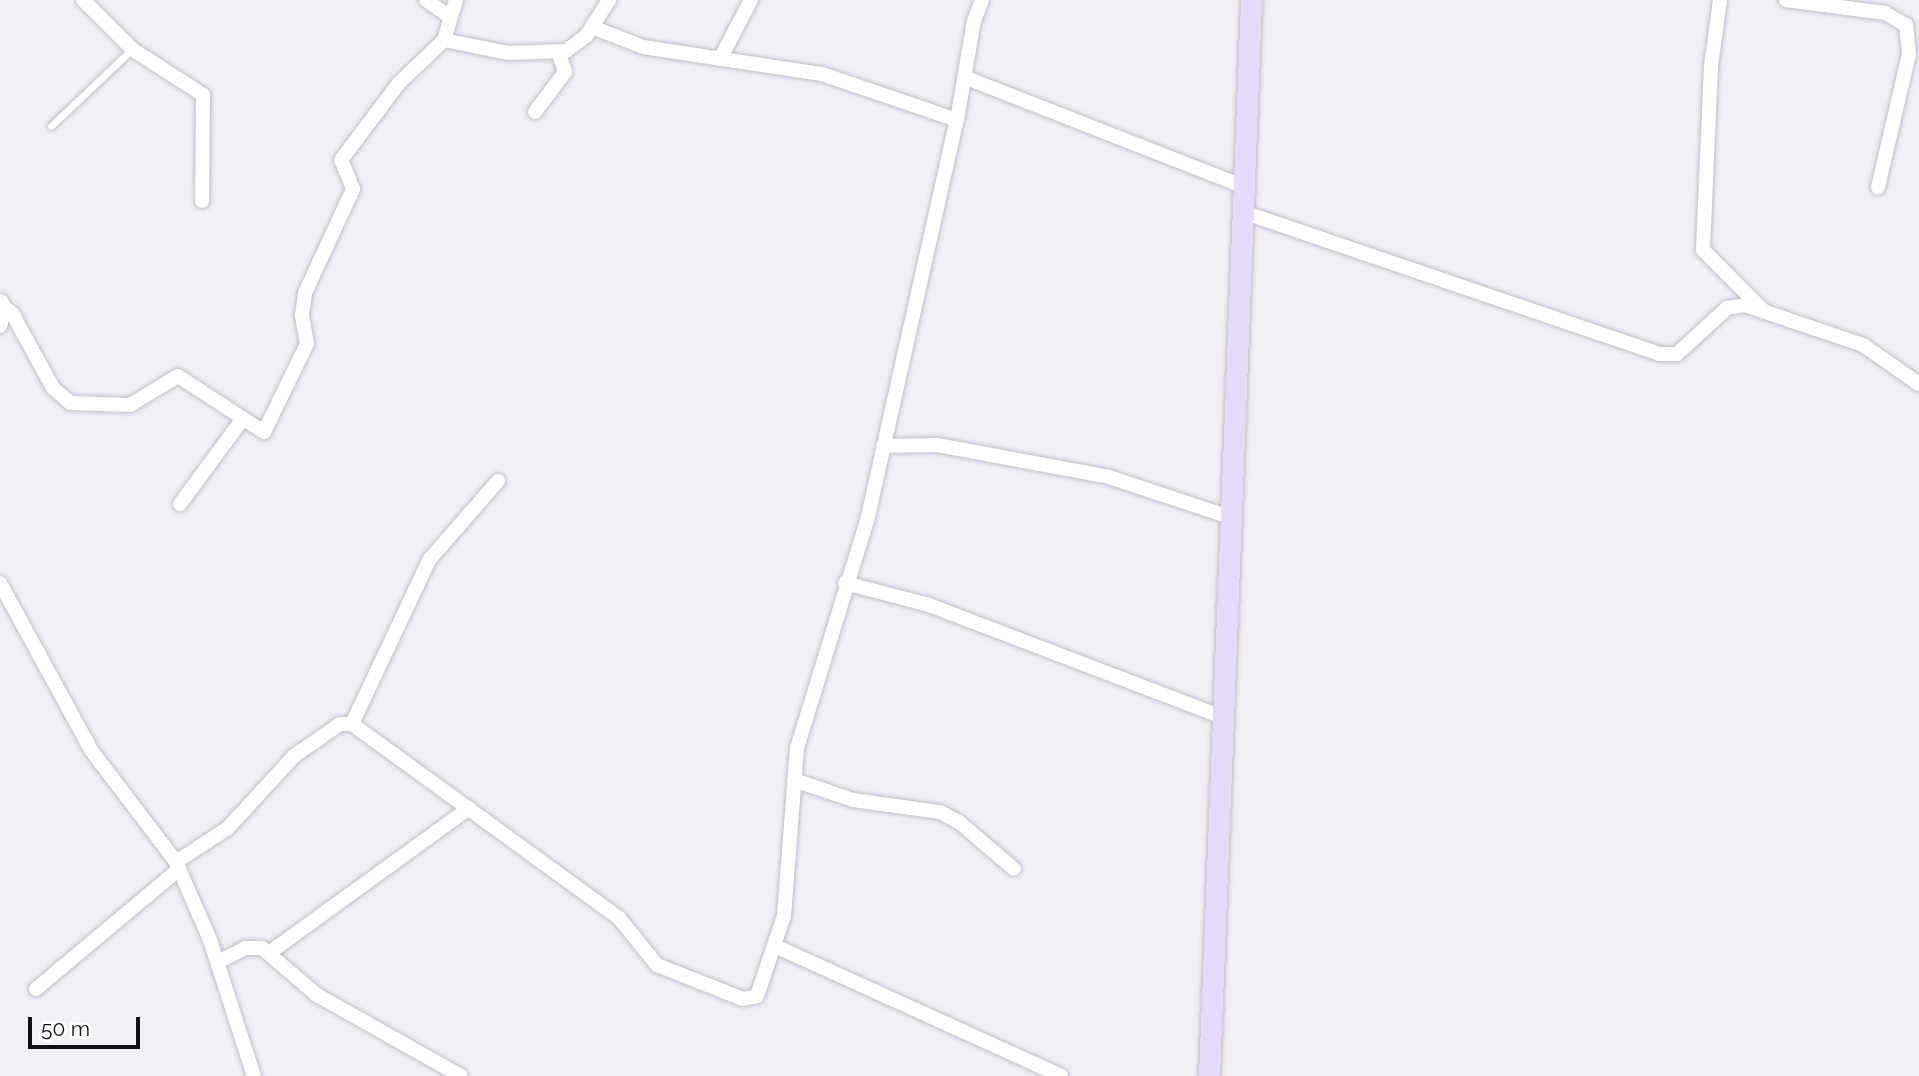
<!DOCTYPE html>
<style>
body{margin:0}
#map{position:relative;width:1919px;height:1076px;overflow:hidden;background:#f2f0f7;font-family:Raleway,sans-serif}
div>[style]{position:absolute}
.roads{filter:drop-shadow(0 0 2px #c0bfc5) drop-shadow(0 0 2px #c0bfc5)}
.service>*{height:7px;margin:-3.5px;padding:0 3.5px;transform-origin:3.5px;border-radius:3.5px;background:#fff}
.minor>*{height:14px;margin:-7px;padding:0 7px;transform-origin:7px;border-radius:7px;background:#fff}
.primary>*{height:21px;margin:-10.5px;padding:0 10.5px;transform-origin:10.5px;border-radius:10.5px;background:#e4dbfa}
span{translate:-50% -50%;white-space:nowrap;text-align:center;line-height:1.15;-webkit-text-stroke:5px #fff;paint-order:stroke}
.scale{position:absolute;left:28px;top:1017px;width:112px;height:32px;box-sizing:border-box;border:4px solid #101012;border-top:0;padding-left:9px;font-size:21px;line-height:24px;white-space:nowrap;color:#101012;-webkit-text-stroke:5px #fff;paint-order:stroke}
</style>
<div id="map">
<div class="roads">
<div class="service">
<i style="left:51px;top:126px;width:112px;rotate:-43.5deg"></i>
</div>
<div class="minor">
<i style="left:83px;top:0;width:69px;rotate:45deg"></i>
<i style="left:132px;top:49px;width:85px;rotate:32.9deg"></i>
<i style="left:203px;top:95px;width:106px;rotate:90.5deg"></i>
<i style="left:426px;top:0;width:29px;rotate:35deg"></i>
<i style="left:1720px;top:0;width:67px;rotate:97.8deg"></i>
<i style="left:1711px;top:66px;width:184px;rotate:92.5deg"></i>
<i style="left:1703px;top:250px;width:83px;rotate:45deg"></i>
<i style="left:1786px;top:0;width:100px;rotate:7.5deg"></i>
<i style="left:1885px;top:13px;width:24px;rotate:30deg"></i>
<i style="left:1906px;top:25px;width:29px;rotate:84deg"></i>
<i style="left:1909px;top:54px;width:137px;rotate:103.1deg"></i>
<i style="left:592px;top:27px;width:55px;rotate:21.4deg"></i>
<i style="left:643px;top:47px;width:181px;rotate:8.6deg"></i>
<i style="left:822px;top:74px;width:143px;rotate:18.8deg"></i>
<i style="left:444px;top:40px;width:42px;rotate:-73.3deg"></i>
<i style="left:720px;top:59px;width:67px;rotate:-62.3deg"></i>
<i style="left:964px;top:77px;width:299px;rotate:21.4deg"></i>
<i style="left:535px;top:112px;width:50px;rotate:-53.1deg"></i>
<i style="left:565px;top:72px;width:19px;rotate:-108deg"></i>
<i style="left:1240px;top:211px;width:443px;rotate:18.8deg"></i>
<i style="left:1659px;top:354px;width:18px"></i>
<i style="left:1677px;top:354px;width:68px;rotate:-42.6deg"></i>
<i style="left:1727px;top:308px;width:18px;rotate:-9deg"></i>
<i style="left:1745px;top:305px;width:125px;rotate:18.7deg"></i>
<i style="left:1863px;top:345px;width:68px;rotate:34.9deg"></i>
<i style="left:5px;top:308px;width:9px;rotate:36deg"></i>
<i style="left:12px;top:313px;width:85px;rotate:61.3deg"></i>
<i style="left:53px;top:388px;width:23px;rotate:41deg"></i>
<i style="left:70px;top:403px;width:60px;rotate:1.9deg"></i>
<i style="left:130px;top:405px;width:56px;rotate:-31.1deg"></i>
<i style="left:178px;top:376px;width:103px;rotate:33.1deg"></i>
<i style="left:264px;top:432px;width:98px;rotate:-64deg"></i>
<i style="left:307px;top:344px;width:29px;rotate:-100deg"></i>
<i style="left:302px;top:315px;width:22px;rotate:-82deg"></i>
<i style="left:305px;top:293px;width:115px;rotate:-65.2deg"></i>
<i style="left:353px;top:189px;width:31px;rotate:-112deg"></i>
<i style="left:341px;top:160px;width:96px;rotate:-53deg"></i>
<i style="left:399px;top:83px;width:62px;rotate:-43.7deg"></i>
<i style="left:444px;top:40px;width:65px;rotate:11.5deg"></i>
<i style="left:508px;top:53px;width:58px;rotate:-2deg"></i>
<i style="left:566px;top:51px;width:25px;rotate:-37deg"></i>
<i style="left:586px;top:36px;width:43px;rotate:-57.4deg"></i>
<i style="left:0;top:326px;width:19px;rotate:-74deg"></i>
<i style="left:5px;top:308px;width:8px;rotate:-120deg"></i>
<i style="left:883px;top:446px;width:54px;rotate:-1.1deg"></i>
<i style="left:937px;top:445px;width:175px;rotate:10.5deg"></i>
<i style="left:1109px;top:477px;width:126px;rotate:18.4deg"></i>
<i style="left:180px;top:504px;width:104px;rotate:-53.6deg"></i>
<i style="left:0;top:583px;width:190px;rotate:61.4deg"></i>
<i style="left:91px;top:750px;width:141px;rotate:52.8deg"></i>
<i style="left:176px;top:862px;width:85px;rotate:66.4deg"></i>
<i style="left:210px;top:940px;width:143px;rotate:72.1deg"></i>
<i style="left:845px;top:583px;width:87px;rotate:14.7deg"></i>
<i style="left:929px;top:605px;width:314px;rotate:20.9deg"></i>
<i style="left:352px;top:724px;width:181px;rotate:-64.8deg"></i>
<i style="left:429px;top:560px;width:105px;rotate:-48.9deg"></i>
<i style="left:794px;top:780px;width:62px;rotate:18.7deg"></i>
<i style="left:853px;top:800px;width:88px;rotate:7.9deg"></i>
<i style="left:940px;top:812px;width:21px;rotate:28deg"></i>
<i style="left:959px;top:822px;width:72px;rotate:40.5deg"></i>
<i style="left:176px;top:862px;width:62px;rotate:-33.2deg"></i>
<i style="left:228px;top:828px;width:98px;rotate:-47.5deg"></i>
<i style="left:294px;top:756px;width:56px;rotate:-34.8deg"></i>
<i style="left:340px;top:724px;width:12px"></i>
<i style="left:352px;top:724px;width:330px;rotate:36deg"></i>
<i style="left:619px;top:918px;width:60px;rotate:51deg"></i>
<i style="left:657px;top:965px;width:92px;rotate:21.6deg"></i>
<i style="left:743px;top:999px;width:14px;rotate:-12deg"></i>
<i style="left:757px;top:996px;width:84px;rotate:-71.4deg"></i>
<i style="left:784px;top:916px;width:169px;rotate:-85.6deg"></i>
<i style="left:797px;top:748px;width:238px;rotate:-72.9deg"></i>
<i style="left:867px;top:521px;width:411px;rotate:-77.4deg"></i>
<i style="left:957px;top:120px;width:100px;rotate:-80.3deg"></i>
<i style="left:974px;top:21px;width:22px;rotate:-69deg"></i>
<i style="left:775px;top:946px;width:314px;rotate:24.4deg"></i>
<i style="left:269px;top:953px;width:247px;rotate:-35.9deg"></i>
<i style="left:218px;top:962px;width:30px;rotate:-27deg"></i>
<i style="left:245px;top:948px;width:17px"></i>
<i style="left:262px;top:948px;width:72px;rotate:40.5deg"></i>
<i style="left:317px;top:995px;width:165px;rotate:29.4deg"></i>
<i style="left:36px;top:989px;width:187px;rotate:-40deg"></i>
</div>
<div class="primary">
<i style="left:1209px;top:1076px;width:1077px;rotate:-87.76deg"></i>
</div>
</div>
<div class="scale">50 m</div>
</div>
